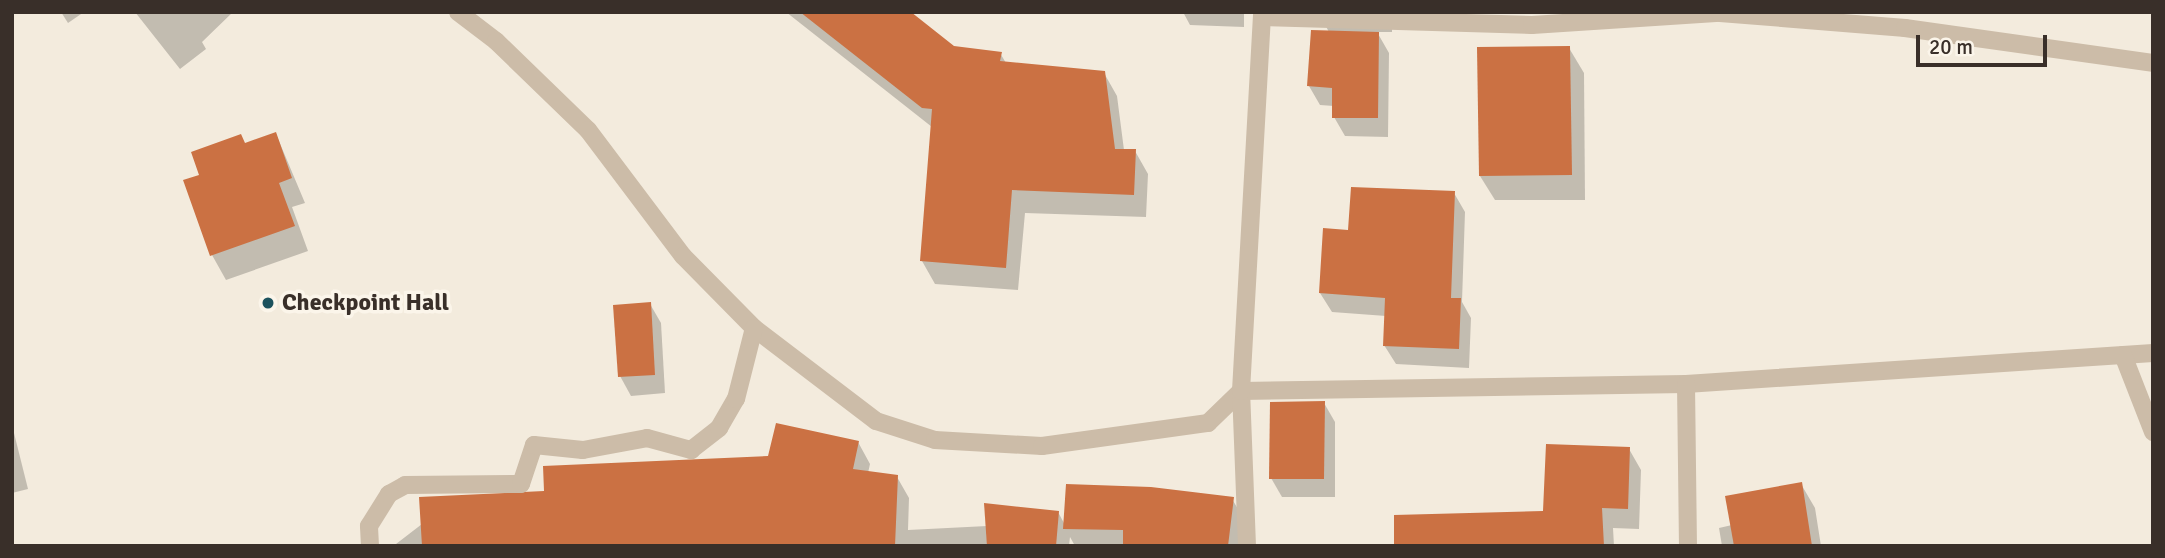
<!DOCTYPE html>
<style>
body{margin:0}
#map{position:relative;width:2165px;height:558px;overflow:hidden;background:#f3ebdd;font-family:Signika,sans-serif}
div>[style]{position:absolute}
.shadow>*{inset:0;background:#0003}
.building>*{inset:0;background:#cb7143}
.minor>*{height:18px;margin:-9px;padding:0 9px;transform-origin:9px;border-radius:9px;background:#ccbca8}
.dots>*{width:19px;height:19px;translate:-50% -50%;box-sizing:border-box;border:4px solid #fbf5ea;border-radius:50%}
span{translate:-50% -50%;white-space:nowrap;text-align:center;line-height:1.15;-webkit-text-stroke:7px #fbf5ea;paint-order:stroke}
.poi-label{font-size:24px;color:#392f29;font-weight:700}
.left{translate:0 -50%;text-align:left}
.frame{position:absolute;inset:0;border:14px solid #392f29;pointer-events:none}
.scale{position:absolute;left:1916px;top:35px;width:131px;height:32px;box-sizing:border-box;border:4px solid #392f29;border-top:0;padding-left:9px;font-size:21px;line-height:24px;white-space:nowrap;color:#392f29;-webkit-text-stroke:5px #fbf5ea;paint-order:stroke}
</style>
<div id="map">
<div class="shadow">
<i style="clip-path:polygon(61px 12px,84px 12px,68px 23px)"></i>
<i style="clip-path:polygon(135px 12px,233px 12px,202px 42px,206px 49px,180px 69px)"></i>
<i style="clip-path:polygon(786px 12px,908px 12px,954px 48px,1000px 53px,1006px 63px,1104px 73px,1117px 96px,1124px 150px,1135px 151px,1148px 174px,1146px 217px,1025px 213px,1018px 290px,935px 284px,922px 261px,932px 127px)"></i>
<i style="clip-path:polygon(1133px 12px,1251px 12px,1244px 12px,1244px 27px,1190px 25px,1183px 12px)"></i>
<i style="clip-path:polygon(1318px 12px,1392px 12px,1392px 32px,1377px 32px,1389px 53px,1388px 137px,1345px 136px,1334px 117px,1334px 106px,1320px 105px,1309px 86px,1329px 32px)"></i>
<i style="clip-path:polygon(1569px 48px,1584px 73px,1585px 200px,1495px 200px,1480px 176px)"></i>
<i style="clip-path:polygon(276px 134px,305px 203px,292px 207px,308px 251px,226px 280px,212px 255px,201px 176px,245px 144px)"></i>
<i style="clip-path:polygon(1454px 193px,1465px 212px,1462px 302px,1471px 318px,1469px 368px,1396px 364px,1384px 345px,1386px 316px,1332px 312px,1320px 293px,1350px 232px)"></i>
<i style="clip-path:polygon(650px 304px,661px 323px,665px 393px,631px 396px,620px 376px)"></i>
<i style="clip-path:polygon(1324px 403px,1335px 422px,1335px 497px,1282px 497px,1271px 478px)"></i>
<i style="clip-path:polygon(12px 425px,28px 489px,12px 493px)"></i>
<i style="clip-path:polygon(858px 442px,870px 464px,868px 473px,897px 477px,909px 498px,908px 530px,987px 526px,1058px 512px,1065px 525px,1232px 499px,1244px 519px,1241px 546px,1075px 546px,1070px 537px,1069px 546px,396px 544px,422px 524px,546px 493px)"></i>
<i style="clip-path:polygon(1629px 449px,1641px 470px,1639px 529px,1613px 528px,1614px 546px,1409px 546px,1545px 513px)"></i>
<i style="clip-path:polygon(1801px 484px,1815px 508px,1821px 546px,1722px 546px,1719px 528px,1732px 525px)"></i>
</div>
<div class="building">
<i style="clip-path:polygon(800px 12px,911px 12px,954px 46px,1002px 52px,1000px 61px,1105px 71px,1115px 149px,1136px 149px,1134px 195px,1012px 190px,1006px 268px,920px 261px,932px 109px,922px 108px)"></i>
<i style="clip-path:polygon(1311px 30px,1379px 32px,1378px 118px,1332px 118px,1332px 88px,1307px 86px)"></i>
<i style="clip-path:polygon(1570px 46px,1572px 175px,1479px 176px,1477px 47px)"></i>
<i style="clip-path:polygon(276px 132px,292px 178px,279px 183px,295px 226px,210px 256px,183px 180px,199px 175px,191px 152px,241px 134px,245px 143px)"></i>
<i style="clip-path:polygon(1351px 187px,1455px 191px,1451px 298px,1461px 298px,1459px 349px,1383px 346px,1385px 298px,1319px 293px,1323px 228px,1348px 230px)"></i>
<i style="clip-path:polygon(651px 302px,655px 375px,618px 377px,613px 305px)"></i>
<i style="clip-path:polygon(1325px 401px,1324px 479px,1269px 479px,1270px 402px)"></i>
<i style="clip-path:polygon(776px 423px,859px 441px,853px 469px,898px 475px,895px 546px,422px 546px,419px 497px,544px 491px,543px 466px,768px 456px)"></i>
<i style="clip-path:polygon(1546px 444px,1630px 447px,1628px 509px,1602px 508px,1604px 546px,1394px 546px,1394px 515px,1543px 511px)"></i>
<i style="clip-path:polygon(1802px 482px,1812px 546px,1734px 546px,1725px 496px)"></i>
<i style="clip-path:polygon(1066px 484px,1151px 487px,1234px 497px,1228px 546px,1123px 546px,1123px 530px,1063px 529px)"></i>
<i style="clip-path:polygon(984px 503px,1059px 511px,1056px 546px,987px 546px)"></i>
</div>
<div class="minor">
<i style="left:458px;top:12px;width:48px;rotate:37.3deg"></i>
<i style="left:496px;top:41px;width:128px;rotate:44.1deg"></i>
<i style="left:588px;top:130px;width:158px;rotate:53deg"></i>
<i style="left:683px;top:256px;width:101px;rotate:45.4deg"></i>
<i style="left:754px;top:328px;width:153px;rotate:37.3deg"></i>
<i style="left:876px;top:421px;width:62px;rotate:17.9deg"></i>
<i style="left:935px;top:440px;width:107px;rotate:3.2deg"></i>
<i style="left:1042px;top:446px;width:168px;rotate:-7.9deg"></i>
<i style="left:1208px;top:423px;width:46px;rotate:-44.1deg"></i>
<i style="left:1241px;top:391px;width:445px;rotate:-0.9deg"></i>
<i style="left:1686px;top:384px;width:468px;rotate:-3.8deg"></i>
<i style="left:1263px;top:17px;width:269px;rotate:1.7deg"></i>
<i style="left:1532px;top:25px;width:188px;rotate:-3.7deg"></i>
<i style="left:1720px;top:13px;width:186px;rotate:4.6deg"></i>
<i style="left:1905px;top:28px;width:250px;rotate:8deg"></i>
<i style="left:2123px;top:355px;width:83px;rotate:68.7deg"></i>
<i style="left:1686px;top:384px;width:162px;rotate:89.3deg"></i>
<i style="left:370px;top:546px;width:20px;rotate:-93deg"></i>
<i style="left:369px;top:526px;width:38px;rotate:-58deg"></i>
<i style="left:389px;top:494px;width:18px;rotate:-29deg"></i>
<i style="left:405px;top:485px;width:116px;rotate:-0.5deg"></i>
<i style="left:521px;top:484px;width:41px;rotate:-71.6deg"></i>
<i style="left:534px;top:445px;width:49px;rotate:5.8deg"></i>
<i style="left:583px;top:450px;width:65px;rotate:-10.6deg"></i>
<i style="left:647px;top:438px;width:46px;rotate:15.3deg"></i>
<i style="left:691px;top:450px;width:36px;rotate:-38deg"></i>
<i style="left:719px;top:428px;width:34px;rotate:-60deg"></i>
<i style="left:736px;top:399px;width:73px;rotate:-75.8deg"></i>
<i style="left:1247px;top:546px;width:155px;rotate:-92.2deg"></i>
<i style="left:1241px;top:391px;width:380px;rotate:-86.8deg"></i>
</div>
<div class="dots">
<i style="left:268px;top:303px;background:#1c525d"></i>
</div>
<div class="poi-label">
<span class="left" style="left:282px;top:303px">Checkpoint Hall</span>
</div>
<div class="frame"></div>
<div class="scale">20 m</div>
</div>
